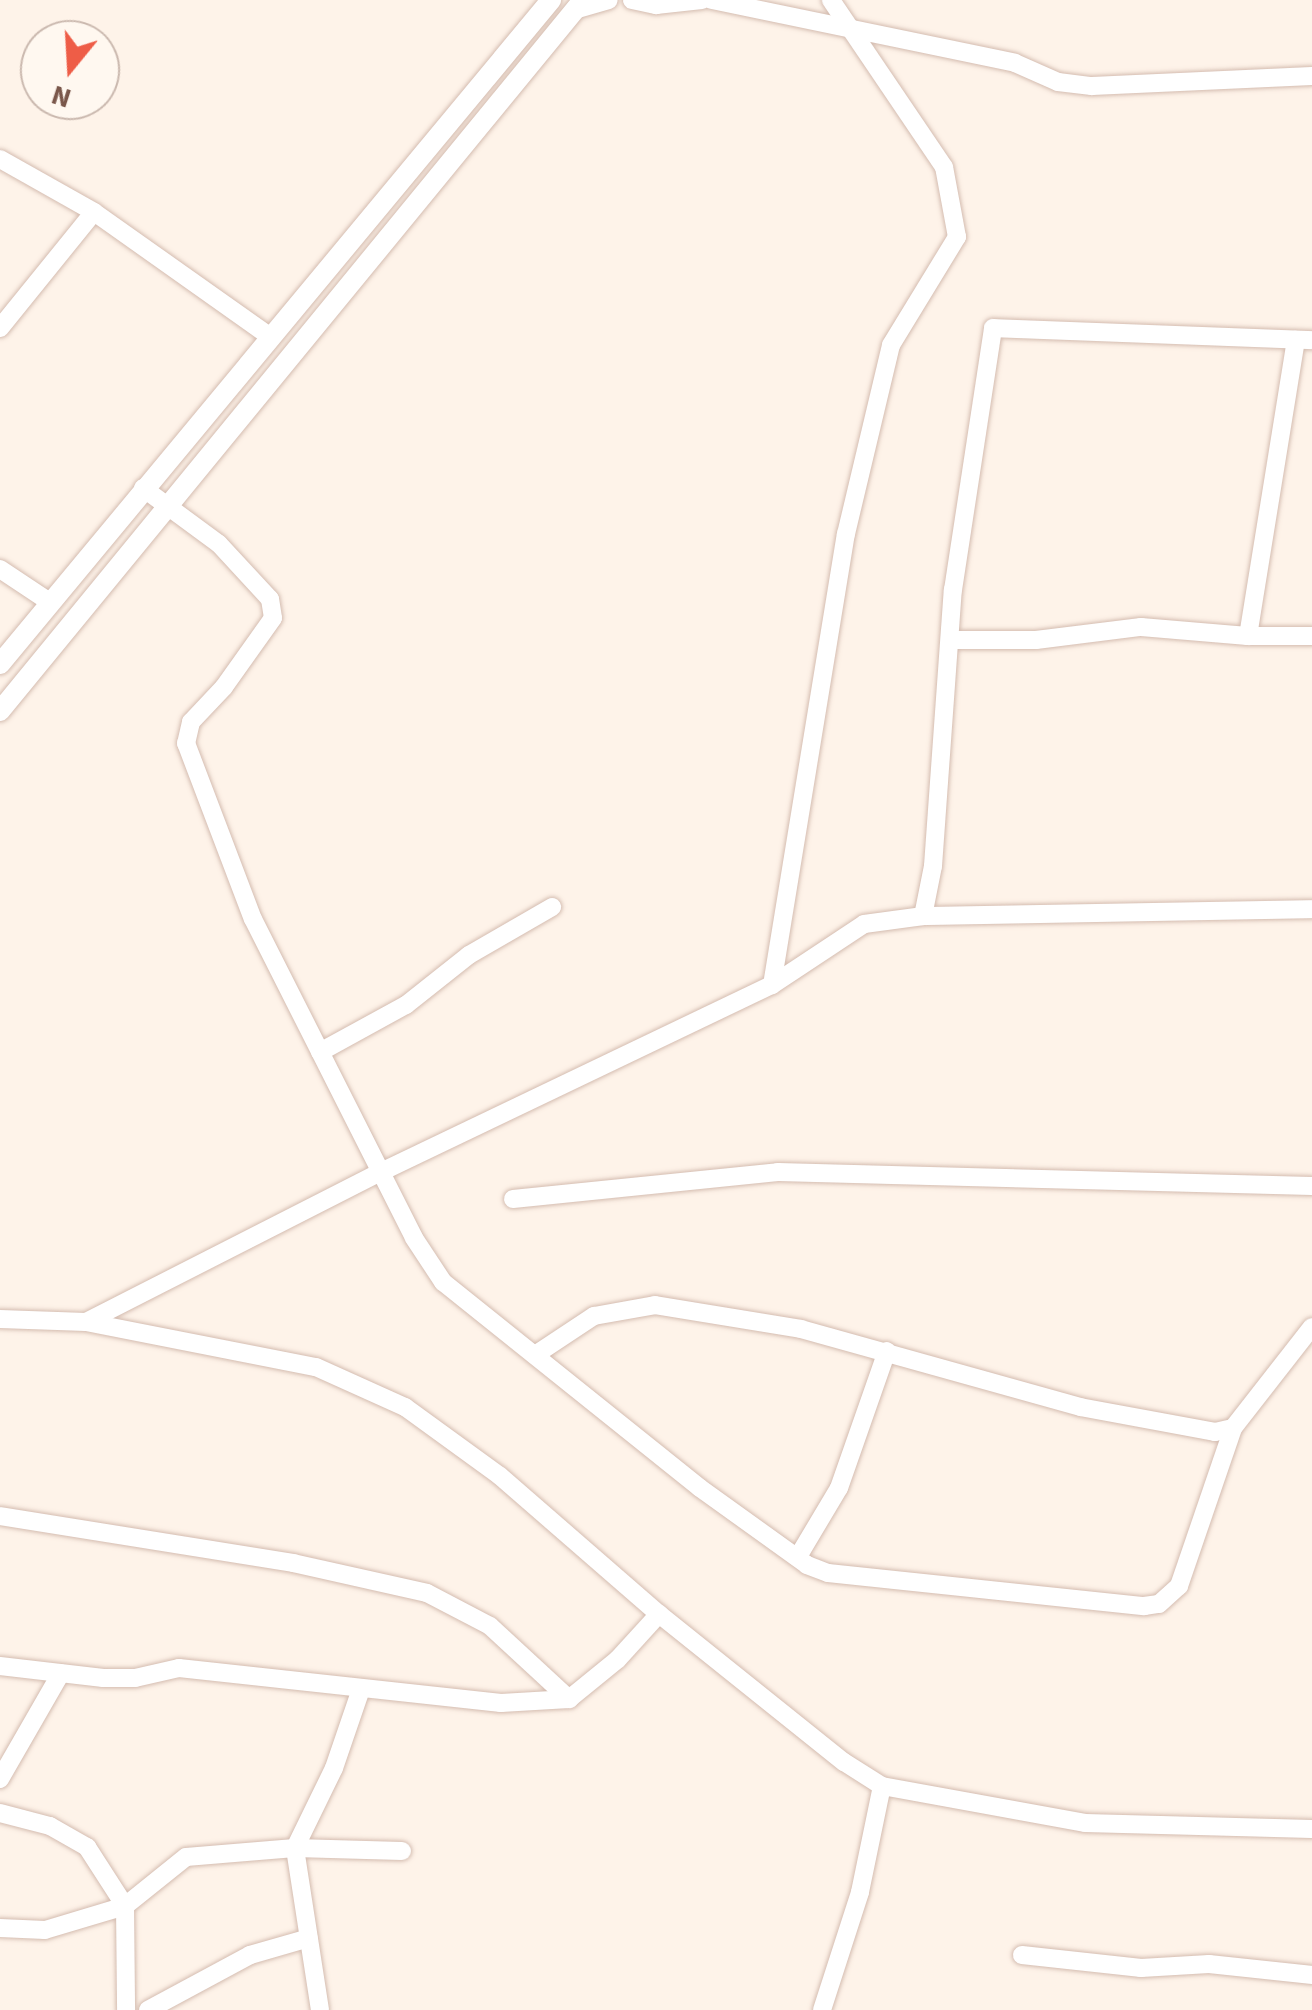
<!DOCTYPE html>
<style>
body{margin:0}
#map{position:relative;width:1312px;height:2010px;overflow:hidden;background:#fef3e9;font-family:"Source Sans 3",sans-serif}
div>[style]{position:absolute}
.roads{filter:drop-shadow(0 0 2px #d4bcb0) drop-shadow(0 0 2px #d4bcb0)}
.minor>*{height:18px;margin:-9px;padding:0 9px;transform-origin:9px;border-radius:9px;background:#fff}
.tertiary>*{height:20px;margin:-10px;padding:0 10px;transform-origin:10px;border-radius:10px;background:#fff}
span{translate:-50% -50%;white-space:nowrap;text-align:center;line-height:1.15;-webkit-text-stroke:8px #fff8f0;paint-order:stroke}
.north{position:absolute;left:20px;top:20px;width:100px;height:100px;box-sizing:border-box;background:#fff8f0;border:2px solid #cab8ae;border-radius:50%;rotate:198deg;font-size:28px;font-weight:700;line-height:40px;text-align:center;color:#7a574a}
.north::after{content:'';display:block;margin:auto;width:35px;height:45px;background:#ee5d47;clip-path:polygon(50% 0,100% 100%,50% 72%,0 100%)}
</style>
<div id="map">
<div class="roads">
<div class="minor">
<i style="left:632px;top:0;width:25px;rotate:12deg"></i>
<i style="left:656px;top:5px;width:46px;rotate:-6.2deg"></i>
<i style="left:712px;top:0;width:309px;rotate:11.7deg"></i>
<i style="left:1015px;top:63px;width:47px;rotate:23.8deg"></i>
<i style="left:1058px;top:82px;width:34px;rotate:7deg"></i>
<i style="left:1092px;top:86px;width:220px;rotate:-2.6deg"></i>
<i style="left:574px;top:10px;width:36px;rotate:-16deg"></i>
<i style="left:0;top:159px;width:108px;rotate:29.4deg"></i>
<i style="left:94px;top:212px;width:214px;rotate:35.3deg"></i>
<i style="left:0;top:328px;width:149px;rotate:-51deg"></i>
<i style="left:143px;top:488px;width:94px;rotate:36.4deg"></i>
<i style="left:219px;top:544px;width:75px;rotate:47.2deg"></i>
<i style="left:270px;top:599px;width:19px;rotate:81deg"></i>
<i style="left:273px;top:618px;width:85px;rotate:125.4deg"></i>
<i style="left:224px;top:687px;width:48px;rotate:133.3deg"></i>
<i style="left:191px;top:722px;width:22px;rotate:103deg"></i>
<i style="left:186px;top:743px;width:188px;rotate:69.2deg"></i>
<i style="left:253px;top:919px;width:357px;rotate:63.2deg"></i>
<i style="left:414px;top:1238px;width:53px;rotate:56.6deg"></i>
<i style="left:443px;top:1282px;width:329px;rotate:38.7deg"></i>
<i style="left:700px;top:1488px;width:132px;rotate:35.7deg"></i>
<i style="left:807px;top:1565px;width:22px;rotate:21deg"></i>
<i style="left:828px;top:1573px;width:318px;rotate:6deg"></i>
<i style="left:1144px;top:1606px;width:15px;rotate:-8deg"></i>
<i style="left:1159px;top:1604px;width:27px;rotate:-42deg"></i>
<i style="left:1179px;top:1586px;width:167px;rotate:-71.1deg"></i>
<i style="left:0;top:569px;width:61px;rotate:33.7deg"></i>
<i style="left:1248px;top:636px;width:300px;rotate:-80.8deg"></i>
<i style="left:950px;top:640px;width:86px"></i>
<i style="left:1036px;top:640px;width:106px;rotate:-7.1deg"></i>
<i style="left:1141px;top:627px;width:107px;rotate:4.8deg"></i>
<i style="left:1248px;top:636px;width:64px"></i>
<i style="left:923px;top:916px;width:51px;rotate:-78.7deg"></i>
<i style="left:933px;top:866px;width:277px;rotate:-85.9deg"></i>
<i style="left:953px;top:590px;width:265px;rotate:-81.3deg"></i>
<i style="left:993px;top:328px;width:319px;rotate:2.2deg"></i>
<i style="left:772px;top:985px;width:457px;rotate:-80.7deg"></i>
<i style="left:846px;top:534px;width:194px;rotate:-76.6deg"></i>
<i style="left:891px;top:345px;width:127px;rotate:-58.6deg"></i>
<i style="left:957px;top:237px;width:71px;rotate:-100.5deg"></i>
<i style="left:944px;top:167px;width:202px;rotate:-124.1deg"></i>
<i style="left:320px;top:1052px;width:98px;rotate:-28.7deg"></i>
<i style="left:406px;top:1005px;width:80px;rotate:-38.4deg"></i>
<i style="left:469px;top:955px;width:96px;rotate:-30deg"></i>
<i style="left:513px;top:1199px;width:266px;rotate:-5.8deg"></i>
<i style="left:778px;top:1172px;width:534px;rotate:1.5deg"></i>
<i style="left:0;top:1319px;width:86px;rotate:2deg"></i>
<i style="left:86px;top:1322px;width:234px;rotate:11.1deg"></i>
<i style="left:316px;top:1367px;width:98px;rotate:24.2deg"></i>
<i style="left:405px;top:1407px;width:117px;rotate:36deg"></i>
<i style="left:500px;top:1476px;width:211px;rotate:41deg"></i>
<i style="left:659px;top:1614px;width:237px;rotate:38.7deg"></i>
<i style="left:844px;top:1762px;width:45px;rotate:32.3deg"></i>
<i style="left:882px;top:1786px;width:206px;rotate:10.3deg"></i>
<i style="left:1085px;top:1823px;width:227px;rotate:1.5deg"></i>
<i style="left:86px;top:1322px;width:331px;rotate:-27deg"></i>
<i style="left:381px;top:1172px;width:433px;rotate:-25.6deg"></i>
<i style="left:772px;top:985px;width:110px;rotate:-33.5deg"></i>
<i style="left:864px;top:924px;width:60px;rotate:-7.7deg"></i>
<i style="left:923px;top:916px;width:389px;rotate:-1deg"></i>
<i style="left:535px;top:1355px;width:71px;rotate:-33.5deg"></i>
<i style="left:594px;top:1316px;width:62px;rotate:-10.2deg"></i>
<i style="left:655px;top:1305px;width:148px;rotate:9.3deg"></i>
<i style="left:801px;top:1329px;width:290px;rotate:15.6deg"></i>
<i style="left:1080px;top:1407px;width:137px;rotate:10.5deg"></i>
<i style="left:1215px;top:1432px;width:18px;rotate:-13deg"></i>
<i style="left:1233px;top:1428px;width:128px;rotate:-52deg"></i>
<i style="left:0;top:1516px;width:297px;rotate:9.1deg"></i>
<i style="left:293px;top:1563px;width:137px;rotate:12.6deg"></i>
<i style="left:427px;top:1593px;width:71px;rotate:27.6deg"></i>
<i style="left:490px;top:1626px;width:108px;rotate:42.7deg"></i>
<i style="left:799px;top:1555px;width:78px;rotate:-59.2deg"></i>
<i style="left:839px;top:1488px;width:145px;rotate:-70.7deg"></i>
<i style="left:0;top:1666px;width:104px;rotate:6.6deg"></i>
<i style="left:103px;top:1678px;width:32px"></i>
<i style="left:135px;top:1678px;width:45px;rotate:-12.8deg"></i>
<i style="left:179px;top:1668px;width:324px;rotate:6.2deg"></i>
<i style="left:501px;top:1703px;width:68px;rotate:-3.4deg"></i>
<i style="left:569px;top:1699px;width:63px;rotate:-39.2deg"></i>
<i style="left:618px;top:1659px;width:61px;rotate:-47.7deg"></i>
<i style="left:0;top:1779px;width:122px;rotate:-60.1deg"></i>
<i style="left:0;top:1813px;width:52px;rotate:14.6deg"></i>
<i style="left:50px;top:1826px;width:43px;rotate:29.6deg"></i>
<i style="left:87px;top:1847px;width:70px;rotate:57.2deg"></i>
<i style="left:125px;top:1906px;width:78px;rotate:-38.8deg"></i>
<i style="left:186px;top:1857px;width:109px;rotate:-4.7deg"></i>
<i style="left:295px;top:1848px;width:89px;rotate:-64deg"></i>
<i style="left:334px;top:1768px;width:83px;rotate:-71.1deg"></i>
<i style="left:0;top:1928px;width:45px;rotate:2.5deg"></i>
<i style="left:45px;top:1930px;width:84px;rotate:-16.7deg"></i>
<i style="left:125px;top:1906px;width:104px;rotate:89.4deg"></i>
<i style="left:1022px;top:1955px;width:120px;rotate:6.2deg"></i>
<i style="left:1141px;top:1968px;width:68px;rotate:-3.4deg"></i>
<i style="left:1209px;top:1964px;width:104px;rotate:6.1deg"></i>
<i style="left:148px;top:2010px;width:116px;rotate:-28.3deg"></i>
<i style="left:250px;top:1955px;width:61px;rotate:-16.1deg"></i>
<i style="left:320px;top:2010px;width:164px;rotate:-98.8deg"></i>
<i style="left:295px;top:1848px;width:107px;rotate:1.6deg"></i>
<i style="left:822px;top:2010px;width:124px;rotate:-72.1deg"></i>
<i style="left:860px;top:1892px;width:108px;rotate:-78.3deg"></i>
</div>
<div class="tertiary">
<i style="left:0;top:664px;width:863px;rotate:-50.31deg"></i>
<i style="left:0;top:711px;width:919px;rotate:-50.65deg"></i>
</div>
</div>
<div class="north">N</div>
</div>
